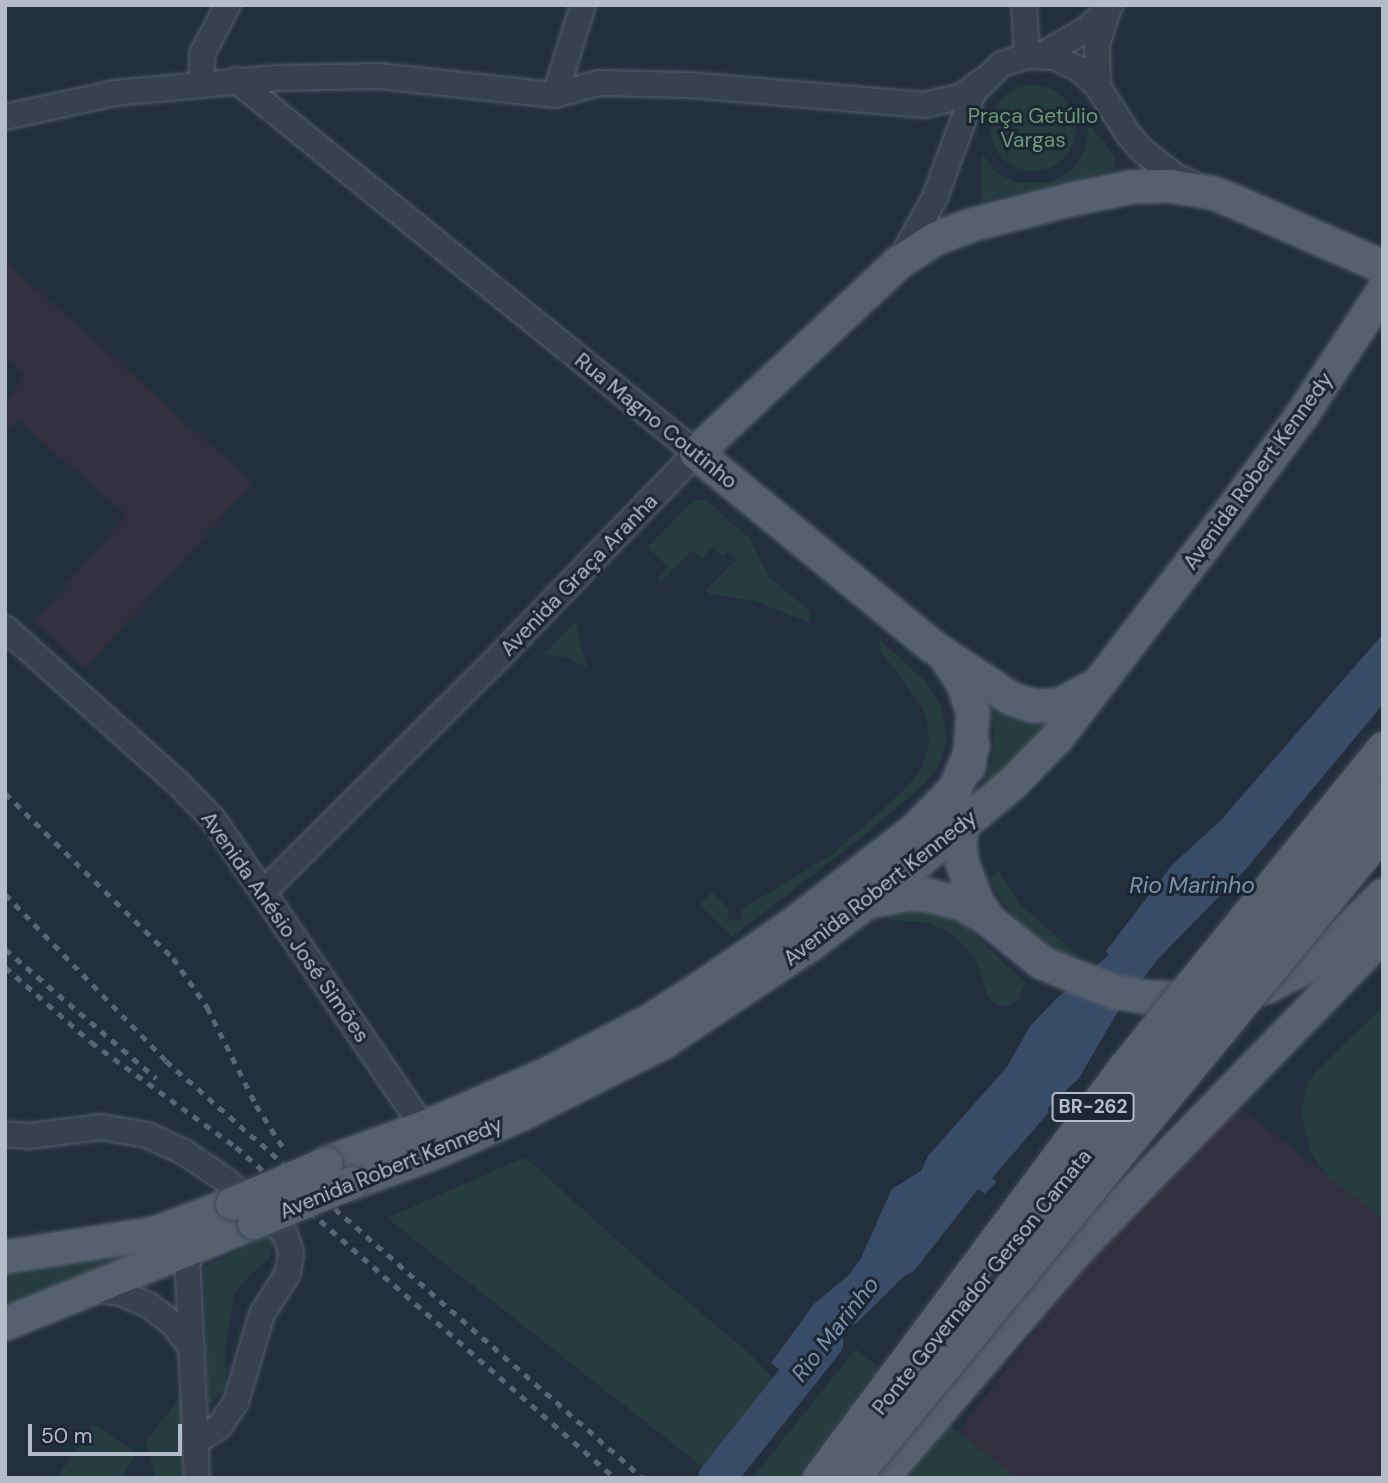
<!DOCTYPE html>
<meta charset="utf-8">
<style>
body{margin:0}
#map{position:relative;width:1388px;height:1483px;overflow:hidden;background:#242f3e;font-family:"DM Sans",sans-serif}
div>[style]{position:absolute}
.medical>*{inset:0;background:#32303f}
.green>*{inset:0;background:#263c3f}
.round{border-radius:50%}
.water>*{inset:0;background:#394c67}
.river>*{height:37px;margin:-18.5px;padding:0 18.5px;transform-origin:18.5px;border-radius:18.5px;background:#394c67}
.roads{filter:drop-shadow(0 0 2px #565f6c) drop-shadow(0 0 2px #565f6c)}
.minor>*{height:24px;margin:-12px;padding:0 12px;transform-origin:12px;border-radius:12px;background:#38414e}
.major>*{height:32px;margin:-16px;padding:0 16px;transform-origin:16px;border-radius:16px;background:#56606e}
.rail>*{height:5px;margin-top:-2.5px;transform-origin:0;background:repeating-linear-gradient(90deg,#5a6575 0 7px,transparent 0 14px)}
.bridges{filter:drop-shadow(0 0 2px #414a57) drop-shadow(0 0 2px #414a57)}
.major-bridge>*{height:32px;margin:-16px;padding:0 16px;transform-origin:16px;border-radius:16px;background:#56606e}
span{translate:-50% -50%;white-space:nowrap;text-align:center;line-height:1.15;-webkit-text-stroke:6px #1d2633;paint-order:stroke}
.shield-label span{padding:2px 5px;background:#1d2633;border:2px solid;border-radius:5px;-webkit-text-stroke-width:0}
.shield-label{font-size:19px;color:#b4bcc9;font-weight:700}
.park-label{font-size:21px;color:#6b9a76}
.street-label{font-size:21px;color:#b4bcc9}
.water-label{font-size:23px;color:#7c92b1;font-style:italic}
.frame{position:absolute;inset:0;border:7px solid #b4bcc9;pointer-events:none}
.scale{position:absolute;left:28px;top:1424px;width:154px;height:32px;box-sizing:border-box;border:4px solid #b4bcc9;border-top:0;padding-left:9px;font-size:21px;line-height:24px;white-space:nowrap;color:#b4bcc9;-webkit-text-stroke:5px #1d2633;paint-order:stroke}
</style>
<div id="map">
<div class="medical">
<i style="clip-path:polygon(5px 261px,253px 483px,85px 668px,34px 622px,127px 515px,17px 420px,5px 436px,5px 405px,26px 375px,5px 357px)"></i>
<i style="clip-path:polygon(1218px 1092px,1383px 1218px,1383px 1475px,1381px 1478px,1120px 1478px,1113px 1473px,1109px 1478px,1017px 1478px,958px 1432px)"></i>
</div>
<div class="green">
<i class="round" style="left:990px;top:85px;width:86px;height:86px"></i>
<i style="clip-path:polygon(1089px 124px,1116px 158px,1113px 170px,982px 202px,982px 154px,996px 172px,1017px 183px,1052px 182px,1073px 169px,1080px 159px,1086px 148px)"></i>
<i style="clip-path:polygon(705px 499px,750px 539px,769px 577px,811px 612px,808px 622px,755px 601px,709px 594px,706px 590px,736px 559px,728px 551px,723px 556px,713px 547px,702px 559px,692px 550px,661px 582px,658px 578px,668px 567px,648px 547px,693px 501px)"></i>
<i style="clip-path:polygon(576px 621px,579px 640px,588px 668px,565px 657px,543px 655px)"></i>
<i style="clip-path:polygon(879px 639px,924px 680px,940px 703px,947px 740px,939px 765px,922px 786px,867px 833px,732px 937px,699px 904px,712px 892px,728px 908px,728px 920px,741px 919px,741px 910px,832px 854px,904px 790px,921px 770px,929px 745px,927px 719px,922px 707px,881px 651px)"></i>
<i style="clip-path:polygon(986px 690px,1026px 720px,1055px 721px,985px 791px,994px 747px,994px 728px)"></i>
<i style="clip-path:polygon(999px 872px,1021px 905px,1082px 959px,1048px 949px,1017px 923px,988px 879px)"></i>
<i style="clip-path:polygon(916px 909px,943px 914px,965px 925px,1025px 983px,1019px 1000px,1008px 1006px,1001px 1006px,989px 999px,975px 958px,951px 933px,925px 922px,891px 920px,888px 915px)"></i>
<i style="clip-path:polygon(1383px 1007px,1383px 1218px,1328px 1177px,1319px 1165px,1311px 1153px,1301px 1112px,1308px 1082px,1318px 1069px)"></i>
<i style="clip-path:polygon(525px 1157px,651px 1271px,749px 1353px,780px 1386px,710px 1473px,387px 1218px)"></i>
<i style="clip-path:polygon(242px 1216px,5px 1305px,5px 1272px)"></i>
<i style="clip-path:polygon(274px 1234px,269px 1259px,252px 1273px,234px 1294px,225px 1350px,227px 1387px,208px 1405px,204px 1267px)"></i>
<i style="clip-path:polygon(856px 1349px,958px 1432px,1017px 1478px,752px 1478px)"></i>
<i style="clip-path:polygon(182px 1396px,183px 1478px,155px 1478px,146px 1441px)"></i>
<i style="clip-path:polygon(93px 1424px,137px 1453px,121px 1478px,57px 1478px)"></i>
</div>
<div class="water">
<i style="clip-path:polygon(1383px 634px,1383px 704px,1245px 870px,1158px 959px,1118px 1011px,1079px 1078px,1047px 1109px,1049px 1112px,992px 1178px,996px 1182px,985px 1194px,978px 1189px,914px 1271px,904px 1276px,858px 1322px,831px 1338px,797px 1383px,771px 1363px,814px 1304px,848px 1276px,860px 1260px,892px 1189px,921px 1171px,928px 1156px,1007px 1067px,1030px 1026px,1059px 996px,1109px 955px,1106px 951px,1172px 865px,1221px 820px)"></i>
</div>
<div class="river">
<i style="left:716px;top:1478px;width:174px;rotate:-51.5deg"></i>
</div>
<div class="roads">
<div class="minor">
<i style="left:1024px;top:5px;width:51px;rotate:86.6deg"></i>
<i style="left:1040px;top:56px;width:54px;rotate:-29.9deg"></i>
<i style="left:1087px;top:29px;width:34px;rotate:-45deg"></i>
<i style="left:236px;top:80px;width:592px;rotate:39.04deg"></i>
<i style="left:696px;top:453px;width:295px;rotate:134deg"></i>
<i style="left:491px;top:665px;width:320px;rotate:135.1deg"></i>
<i style="left:202px;top:84px;width:30px;rotate:-90deg"></i>
<i style="left:202px;top:54px;width:55px;rotate:-62deg"></i>
<i style="left:1098px;top:87px;width:43px;rotate:-91.3deg"></i>
<i style="left:1097px;top:44px;width:33px;rotate:-72deg"></i>
<i style="left:555px;top:95px;width:94px;rotate:-72.7deg"></i>
<i style="left:5px;top:117px;width:113px;rotate:-12.3deg"></i>
<i style="left:115px;top:93px;width:162px;rotate:-5.3deg"></i>
<i style="left:276px;top:78px;width:103px;rotate:-1.1deg"></i>
<i style="left:379px;top:76px;width:177px;rotate:6.2deg"></i>
<i style="left:555px;top:95px;width:46px;rotate:-15.3deg"></i>
<i style="left:599px;top:83px;width:91px;rotate:1.3deg"></i>
<i style="left:690px;top:85px;width:235px;rotate:4.9deg"></i>
<i style="left:924px;top:105px;width:39px;rotate:-13deg"></i>
<i style="left:962px;top:96px;width:25px;rotate:-37deg"></i>
<i style="left:902px;top:257px;width:68px;rotate:-61.2deg"></i>
<i style="left:935px;top:197px;width:113px;rotate:-69.8deg"></i>
<i style="left:974px;top:91px;width:39px;rotate:-44deg"></i>
<i style="left:1002px;top:64px;width:26px;rotate:-18deg"></i>
<i style="left:1027px;top:56px;width:27px;rotate:2deg"></i>
<i style="left:1054px;top:57px;width:28px;rotate:26deg"></i>
<i style="left:1079px;top:69px;width:26px;rotate:43deg"></i>
<i style="left:1098px;top:87px;width:56px;rotate:57.4deg"></i>
<i style="left:1128px;top:134px;width:21px;rotate:49deg"></i>
<i style="left:1142px;top:150px;width:42px;rotate:38.2deg"></i>
<i style="left:1175px;top:176px;width:23px;rotate:25deg"></i>
<i style="left:5px;top:628px;width:235px;rotate:41.9deg"></i>
<i style="left:180px;top:785px;width:47px;rotate:45.9deg"></i>
<i style="left:213px;top:819px;width:373px;rotate:55.7deg"></i>
<i style="left:5px;top:1134px;width:25px;rotate:5deg"></i>
<i style="left:30px;top:1136px;width:72px;rotate:-7.2deg"></i>
<i style="left:101px;top:1127px;width:47px;rotate:9.9deg"></i>
<i style="left:147px;top:1135px;width:41px;rotate:24.7deg"></i>
<i style="left:184px;top:1152px;width:52px;rotate:34deg"></i>
<i style="left:227px;top:1181px;width:79px;rotate:42.4deg"></i>
<i style="left:285px;top:1234px;width:20px;rotate:72deg"></i>
<i style="left:291px;top:1253px;width:20px;rotate:99deg"></i>
<i style="left:288px;top:1273px;width:49px;rotate:122.4deg"></i>
<i style="left:262px;top:1314px;width:92px;rotate:106.5deg"></i>
<i style="left:236px;top:1402px;width:30px;rotate:124deg"></i>
<i style="left:219px;top:1427px;width:28px;rotate:148deg"></i>
<i style="left:187px;top:1250px;width:228px;rotate:87.5deg"></i>
<i style="left:89px;top:1289px;width:32px;rotate:7deg"></i>
<i style="left:121px;top:1293px;width:32px;rotate:24deg"></i>
<i style="left:150px;top:1306px;width:31px;rotate:38deg"></i>
<i style="left:174px;top:1325px;width:30px;rotate:53deg"></i>
</div>
<div class="major">
<i style="left:948px;top:661px;width:27px;rotate:56deg"></i>
<i style="left:963px;top:683px;width:33px;rotate:72deg"></i>
<i style="left:973px;top:714px;width:53px;rotate:94.3deg"></i>
<i style="left:1091px;top:688px;width:36px;rotate:152deg"></i>
<i style="left:1059px;top:705px;width:25px;rotate:178deg"></i>
<i style="left:1034px;top:706px;width:23px;rotate:-162deg"></i>
<i style="left:1012px;top:699px;width:96px;rotate:-146.5deg"></i>
<i style="left:932px;top:646px;width:305px;rotate:-140.7deg"></i>
<i style="left:696px;top:453px;width:277px;rotate:-43.2deg"></i>
<i style="left:898px;top:263px;width:44px;rotate:-33deg"></i>
<i style="left:935px;top:239px;width:39px;rotate:-21deg"></i>
<i style="left:971px;top:225px;width:105px;rotate:-14.3deg"></i>
<i style="left:1073px;top:199px;width:60px;rotate:-11.5deg"></i>
<i style="left:1132px;top:187px;width:38px;rotate:-2deg"></i>
<i style="left:1170px;top:186px;width:44px;rotate:9.2deg"></i>
<i style="left:1213px;top:193px;width:22px;rotate:22deg"></i>
<i style="left:1233px;top:201px;width:164px;rotate:23.7deg"></i>
<i style="left:963px;top:812px;width:34px;rotate:95deg"></i>
<i style="left:960px;top:846px;width:19px;rotate:81deg"></i>
<i style="left:963px;top:865px;width:42px;rotate:69deg"></i>
<i style="left:978px;top:904px;width:21px;rotate:55deg"></i>
<i style="left:990px;top:921px;width:67px;rotate:38.9deg"></i>
<i style="left:1042px;top:963px;width:79px;rotate:21.7deg"></i>
<i style="left:1115px;top:992px;width:28px;rotate:10deg"></i>
<i style="left:1143px;top:997px;width:55px;rotate:2.1deg"></i>
<i style="left:1198px;top:999px;width:70px;rotate:-9.9deg"></i>
<i style="left:1267px;top:987px;width:54px;rotate:-27.5deg"></i>
<i style="left:1315px;top:962px;width:95px;rotate:-44.6deg"></i>
<i style="left:873px;top:901px;width:37px;rotate:-11deg"></i>
<i style="left:909px;top:894px;width:18px;rotate:3deg"></i>
<i style="left:927px;top:895px;width:34px;rotate:14deg"></i>
<i style="left:960px;top:903px;width:34px;rotate:30deg"></i>
<i style="left:327px;top:1163px;width:115px;rotate:-20.3deg"></i>
<i style="left:435px;top:1123px;width:122px;rotate:-23.6deg"></i>
<i style="left:547px;top:1074px;width:117px;rotate:-27.4deg"></i>
<i style="left:651px;top:1020px;width:61px;rotate:-32.9deg"></i>
<i style="left:702px;top:987px;width:113px;rotate:-34.5deg"></i>
<i style="left:795px;top:923px;width:152px;rotate:-37.8deg"></i>
<i style="left:915px;top:830px;width:57px;rotate:-45.7deg"></i>
<i style="left:955px;top:789px;width:47px;rotate:-67.3deg"></i>
<i style="left:352px;top:1183px;width:81px;rotate:-20.2deg"></i>
<i style="left:428px;top:1155px;width:100px;rotate:-23.5deg"></i>
<i style="left:520px;top:1115px;width:161px;rotate:-26.9deg"></i>
<i style="left:664px;top:1042px;width:177px;rotate:-33.7deg"></i>
<i style="left:811px;top:944px;width:104px;rotate:-36.8deg"></i>
<i style="left:894px;top:882px;width:152px;rotate:-39.7deg"></i>
<i style="left:1011px;top:785px;width:66px;rotate:-45.6deg"></i>
<i style="left:1057px;top:738px;width:287px;rotate:-52.5deg"></i>
<i style="left:1232px;top:510px;width:118px;rotate:-53.6deg"></i>
<i style="left:1302px;top:415px;width:148px;rotate:-56.8deg"></i>
<i style="left:5px;top:1257px;width:153px;rotate:-9deg"></i>
<i style="left:156px;top:1233px;width:81px;rotate:-20.9deg"></i>
<i style="left:5px;top:1324px;width:269px;rotate:-22.1deg"></i>
<i style="left:882px;top:1478px;width:301px;rotate:-49.4deg"></i>
<i style="left:1078px;top:1249px;width:438px;rotate:-45.8deg"></i>
</div>
</div>
<div class="rail">
<i style="left:5px;top:793px;width:235px;rotate:44.5deg"></i>
<i style="left:173px;top:958px;width:60px;rotate:55.2deg"></i>
<i style="left:207px;top:1007px;width:110px;rotate:63.4deg"></i>
<i style="left:256px;top:1105px;width:49px;rotate:57.6deg"></i>
<i style="left:5px;top:894px;width:232px;rotate:46deg"></i>
<i style="left:166px;top:1061px;width:634px;rotate:41.16deg"></i>
<i style="left:5px;top:949px;width:199px;rotate:40.5deg"></i>
<i style="left:5px;top:967px;width:114px;rotate:41.1deg"></i>
<i style="left:91px;top:1042px;width:179px;rotate:35.9deg"></i>
<i style="left:236px;top:1147px;width:503px;rotate:41.13deg"></i>
</div>
<div class="bridges">
<div class="major-bridge">
<i style="left:232px;top:1204px;width:103px;rotate:-23.3deg"></i>
<i style="left:1044px;top:1206px;width:534px;rotate:-50.62deg"></i>
<i style="left:254px;top:1223px;width:106px;rotate:-22.2deg"></i>
<i style="left:819px;top:1478px;width:511px;rotate:-53.35deg"></i>
<i style="left:1124px;top:1068px;width:412px;rotate:-51deg"></i>
<i style="left:854px;top:1478px;width:834px;rotate:-50.64deg"></i>
</div>
</div>
<div class="shield-label">
<span style="left:1093px;top:1107px">BR-262</span>
</div>
<div class="park-label">
<span style="left:1033px;top:128px">Praça Getúlio<br>Vargas</span>
</div>
<div class="street-label">
<span style="left:656px;top:421px;rotate:39deg">Rua Magno Coutinho</span>
<span style="left:1258px;top:471px;rotate:-54deg">Avenida Robert Kennedy</span>
<span style="left:579px;top:575px;rotate:-46deg">Avenida Graça Aranha</span>
<span style="left:880px;top:888px;rotate:-38deg">Avenida Robert Kennedy</span>
<span style="left:285px;top:927px;rotate:55deg">Avenida Anésio José Simões</span>
<span style="left:391px;top:1168px;rotate:-22deg">Avenida Robert Kennedy</span>
<span style="left:982px;top:1282px;rotate:-51deg">Ponte Governador Gerson Camata</span>
</div>
<div class="water-label">
<span style="left:1192px;top:885px">Rio Marinho</span>
<span style="left:835px;top:1329px;rotate:-52deg">Rio Marinho</span>
</div>
<div class="frame"></div>
<div class="scale">50 m</div>
</div>
